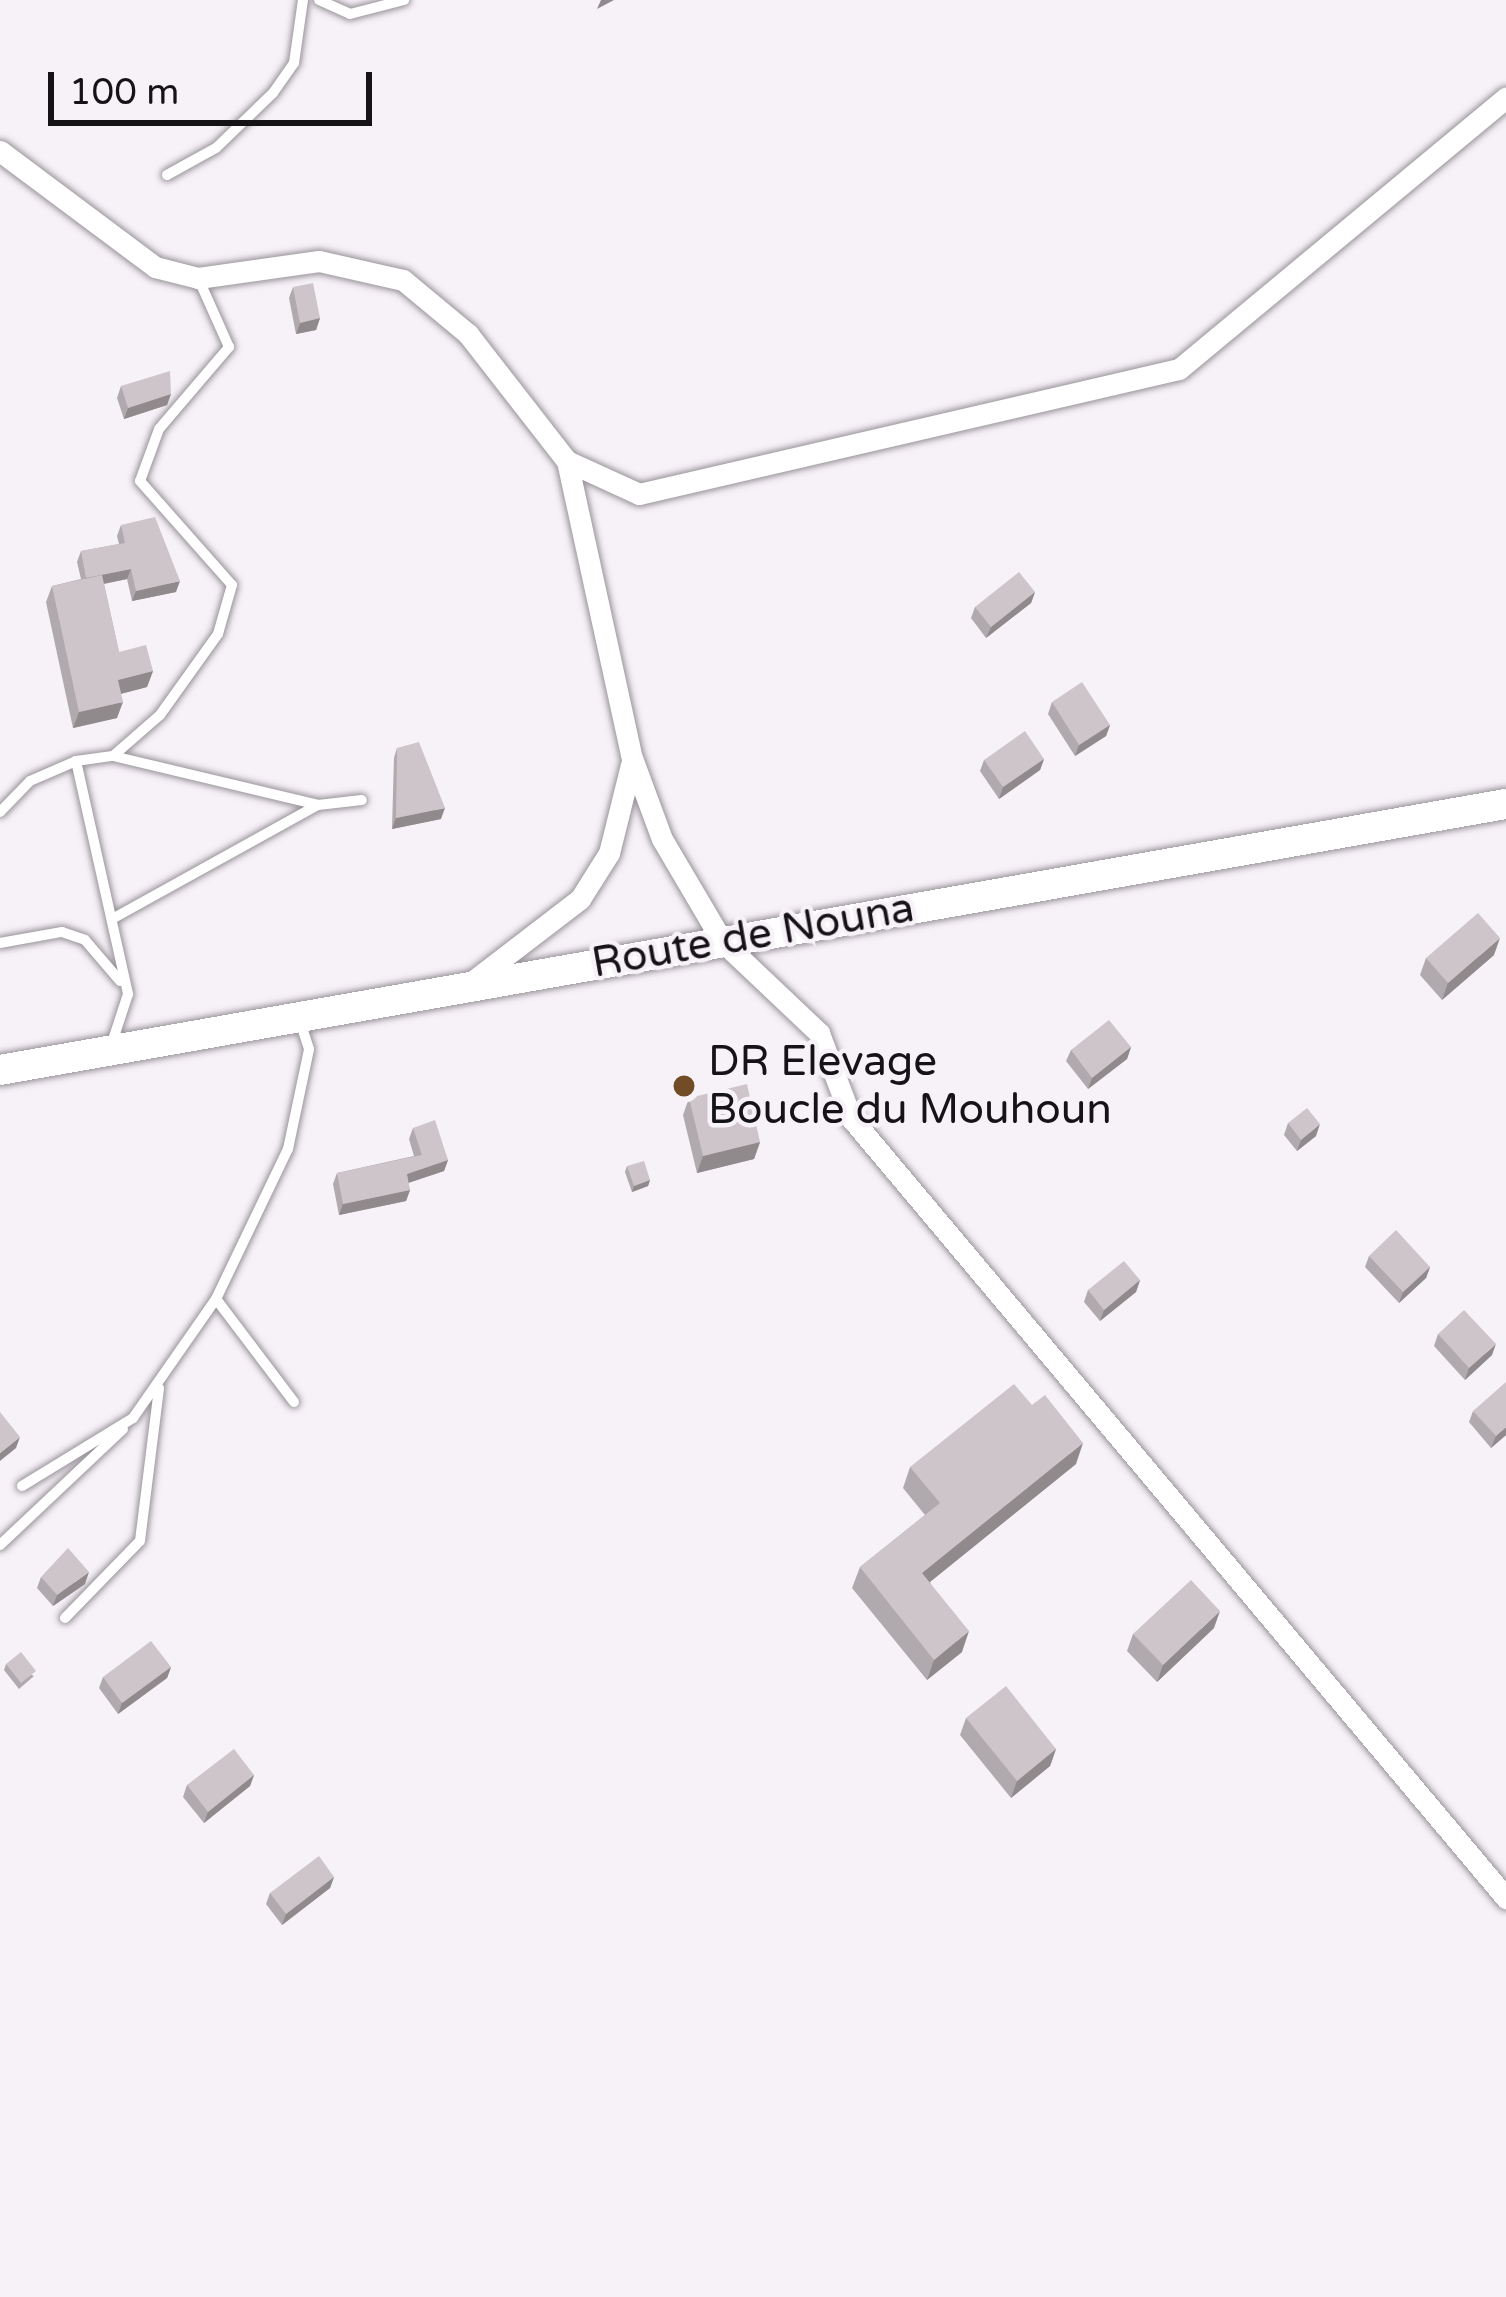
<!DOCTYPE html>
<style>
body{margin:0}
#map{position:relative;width:1506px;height:2297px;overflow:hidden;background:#f7f1f8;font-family:"Varela Round",sans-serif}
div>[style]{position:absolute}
.roads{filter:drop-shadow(0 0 3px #99949a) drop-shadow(0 0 3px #99949a)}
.lane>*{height:10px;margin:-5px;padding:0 5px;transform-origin:5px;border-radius:5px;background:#fff}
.street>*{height:21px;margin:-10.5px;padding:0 10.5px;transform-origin:10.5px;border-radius:10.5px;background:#fff}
.primary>*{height:30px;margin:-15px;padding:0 15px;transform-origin:15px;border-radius:15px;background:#fff}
.wall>*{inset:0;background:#b0a9ad}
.shaded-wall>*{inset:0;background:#908a8d}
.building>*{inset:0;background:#cdc5c9}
.dots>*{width:33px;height:33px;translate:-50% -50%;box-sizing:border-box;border:6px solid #f7f1f8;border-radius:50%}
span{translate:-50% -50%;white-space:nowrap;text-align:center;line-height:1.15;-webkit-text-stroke:9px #f7f1f8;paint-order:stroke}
.street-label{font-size:42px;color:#151315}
.poi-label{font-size:42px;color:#151315}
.left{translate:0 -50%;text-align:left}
.scale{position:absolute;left:48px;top:72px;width:324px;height:54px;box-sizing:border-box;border:6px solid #151315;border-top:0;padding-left:15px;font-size:36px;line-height:42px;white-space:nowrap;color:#151315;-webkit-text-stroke:9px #f7f1f8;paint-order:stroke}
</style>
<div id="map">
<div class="roads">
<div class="lane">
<i style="left:319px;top:0;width:34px;rotate:24deg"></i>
<i style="left:350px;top:14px;width:56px;rotate:-14.5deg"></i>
<i style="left:167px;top:175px;width:56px;rotate:-28.9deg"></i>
<i style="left:216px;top:148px;width:79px;rotate:-44deg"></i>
<i style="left:273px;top:93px;width:37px;rotate:-55deg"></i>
<i style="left:294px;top:63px;width:64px;rotate:-81.9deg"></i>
<i style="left:113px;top:756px;width:211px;rotate:13.4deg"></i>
<i style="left:76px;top:761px;width:37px;rotate:-8deg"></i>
<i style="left:113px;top:756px;width:62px;rotate:-41.1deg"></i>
<i style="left:160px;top:715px;width:100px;rotate:-54.4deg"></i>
<i style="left:218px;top:634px;width:51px;rotate:-74.1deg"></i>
<i style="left:232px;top:585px;width:139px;rotate:-131.5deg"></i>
<i style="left:140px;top:481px;width:55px;rotate:-69.9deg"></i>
<i style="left:159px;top:429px;width:108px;rotate:-49.5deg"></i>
<i style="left:229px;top:347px;width:73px;rotate:-114.1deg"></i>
<i style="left:0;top:812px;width:43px;rotate:-45.9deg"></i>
<i style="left:30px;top:781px;width:50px;rotate:-23.5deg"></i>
<i style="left:76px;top:761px;width:239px;rotate:77.4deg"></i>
<i style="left:128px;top:994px;width:55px;rotate:108.1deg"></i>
<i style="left:112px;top:919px;width:235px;rotate:-29deg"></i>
<i style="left:318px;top:805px;width:44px;rotate:-6.5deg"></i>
<i style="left:0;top:943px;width:63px;rotate:-10.1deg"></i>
<i style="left:62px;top:932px;width:24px;rotate:19deg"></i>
<i style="left:85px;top:940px;width:54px;rotate:49.5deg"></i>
<i style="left:294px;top:1402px;width:129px;rotate:-127.1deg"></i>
<i style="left:216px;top:1299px;width:166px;rotate:-64.4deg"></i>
<i style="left:288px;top:1149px;width:102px;rotate:-78.1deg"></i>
<i style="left:309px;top:1049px;width:29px;rotate:-108deg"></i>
<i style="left:22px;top:1486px;width:130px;rotate:-31.5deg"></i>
<i style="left:133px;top:1418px;width:145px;rotate:-55.1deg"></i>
<i style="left:0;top:1545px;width:169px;rotate:-43.3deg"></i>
<i style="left:65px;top:1618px;width:107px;rotate:-45.8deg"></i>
<i style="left:140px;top:1541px;width:154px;rotate:-82.9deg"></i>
</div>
<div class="street">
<i style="left:0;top:151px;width:194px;rotate:36.8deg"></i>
<i style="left:155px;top:267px;width:44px;rotate:14.3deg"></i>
<i style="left:198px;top:278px;width:122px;rotate:-8deg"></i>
<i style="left:319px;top:261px;width:86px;rotate:12.7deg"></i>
<i style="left:403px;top:280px;width:85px;rotate:39.7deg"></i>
<i style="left:468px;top:334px;width:161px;rotate:52.1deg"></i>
<i style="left:567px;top:461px;width:79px;rotate:24.6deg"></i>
<i style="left:639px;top:494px;width:554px;rotate:-13.03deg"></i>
<i style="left:1179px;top:369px;width:425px;rotate:-39.7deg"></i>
<i style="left:567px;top:461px;width:304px;rotate:77.7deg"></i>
<i style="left:632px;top:758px;width:86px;rotate:69.7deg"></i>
<i style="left:662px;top:839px;width:118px;rotate:59.5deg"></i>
<i style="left:722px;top:941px;width:134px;rotate:43.5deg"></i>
<i style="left:819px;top:1033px;width:91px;rotate:69.4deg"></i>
<i style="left:851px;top:1118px;width:1019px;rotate:49.98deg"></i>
<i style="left:473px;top:981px;width:135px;rotate:-37.5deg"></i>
<i style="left:580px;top:899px;width:54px;rotate:-57.8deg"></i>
<i style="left:609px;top:853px;width:91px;rotate:-76deg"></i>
</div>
<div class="primary">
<i style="left:0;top:1070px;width:1529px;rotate:-10.02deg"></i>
</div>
</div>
<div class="wall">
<i style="clip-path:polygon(293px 287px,320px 318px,316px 330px,296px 334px,289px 298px)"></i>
<i style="clip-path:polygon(121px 386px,171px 394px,167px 405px,124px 419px,117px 398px)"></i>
<i style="clip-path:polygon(121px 525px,176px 592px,132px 601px,127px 579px,104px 584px,119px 652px,153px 671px,147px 687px,121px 694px,117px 718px,73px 728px,46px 602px,52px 586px,81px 579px,77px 562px,81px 551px,119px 544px,117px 536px)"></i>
<i style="clip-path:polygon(1035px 592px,1031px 603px,986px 638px,971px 618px,975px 607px)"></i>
<i style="clip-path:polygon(1052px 702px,1110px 725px,1106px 736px,1075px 756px,1048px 714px)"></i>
<i style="clip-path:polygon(397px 748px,441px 819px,392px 829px,394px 758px)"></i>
<i style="clip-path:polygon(1044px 759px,1040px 770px,999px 799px,980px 771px,984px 760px)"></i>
<i style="clip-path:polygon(1494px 955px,1442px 1000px,1420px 975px,1426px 958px)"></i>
<i style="clip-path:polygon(1131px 1047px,1127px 1059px,1088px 1089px,1066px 1061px,1071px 1050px)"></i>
<i style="clip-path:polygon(689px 1098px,760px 1142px,754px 1159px,697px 1173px,683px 1115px)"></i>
<i style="clip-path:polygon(1288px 1123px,1316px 1136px,1297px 1151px,1284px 1135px)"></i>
<i style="clip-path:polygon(413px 1128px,448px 1160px,444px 1171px,408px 1183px,410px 1190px,406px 1201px,339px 1215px,333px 1184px,337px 1173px,414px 1156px,409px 1139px)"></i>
<i style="clip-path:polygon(627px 1166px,650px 1180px,648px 1186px,632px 1192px,625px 1172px)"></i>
<i style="clip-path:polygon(1369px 1256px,1430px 1267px,1426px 1278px,1399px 1303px,1365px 1267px)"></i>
<i style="clip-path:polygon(1140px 1280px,1136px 1292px,1100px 1321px,1084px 1302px,1088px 1290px)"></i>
<i style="clip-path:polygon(1438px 1334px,1492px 1355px,1465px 1380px,1434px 1346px)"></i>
<i style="clip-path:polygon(1032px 1405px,1076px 1464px,930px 1582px,962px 1652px,927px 1680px,852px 1588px,860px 1567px,925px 1515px,903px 1488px,910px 1467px)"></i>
<i style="clip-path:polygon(1473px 1411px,1506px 1435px,1491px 1448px,1469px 1422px)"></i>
<i style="clip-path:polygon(41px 1577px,85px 1584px,53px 1606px,37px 1588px)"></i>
<i style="clip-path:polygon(1214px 1628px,1157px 1682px,1127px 1651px,1133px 1634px)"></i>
<i style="clip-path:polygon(6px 1664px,34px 1676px,19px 1689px,4px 1670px)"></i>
<i style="clip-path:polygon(171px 1667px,167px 1678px,118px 1714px,99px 1688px,103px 1677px)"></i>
<i style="clip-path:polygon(966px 1718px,1056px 1749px,1050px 1766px,1011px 1798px,960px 1735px)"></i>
<i style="clip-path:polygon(254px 1775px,250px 1786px,204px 1823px,183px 1797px,187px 1785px)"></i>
<i style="clip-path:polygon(334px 1877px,330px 1888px,282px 1925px,266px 1904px,270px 1893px)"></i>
</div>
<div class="shaded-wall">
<i style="clip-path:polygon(601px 0,614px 0,597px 9px)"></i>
<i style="clip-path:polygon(320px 318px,316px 330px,296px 334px,300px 323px)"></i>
<i style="clip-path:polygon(171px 394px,167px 405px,124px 419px,128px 408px)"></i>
<i style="clip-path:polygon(131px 569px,127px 579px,82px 588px,86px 578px)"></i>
<i style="clip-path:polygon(180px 581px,176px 592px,132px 601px,136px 591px)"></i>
<i style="clip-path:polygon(1035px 592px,1031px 603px,986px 638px,991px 627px)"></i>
<i style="clip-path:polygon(153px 671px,147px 687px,112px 696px,118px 680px)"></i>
<i style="clip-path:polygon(123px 702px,117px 718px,73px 728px,79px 712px)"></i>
<i style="clip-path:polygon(1110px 725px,1106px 736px,1075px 756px,1079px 745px)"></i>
<i style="clip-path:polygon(1044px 759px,1040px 770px,999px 799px,1003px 787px)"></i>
<i style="clip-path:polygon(445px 808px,441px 819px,392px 829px,396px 818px)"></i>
<i style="clip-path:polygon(1500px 938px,1494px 955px,1442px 1000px,1448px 983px)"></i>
<i style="clip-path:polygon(1131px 1047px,1127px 1059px,1088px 1089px,1092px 1078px)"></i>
<i style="clip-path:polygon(1320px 1124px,1316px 1136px,1297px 1151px,1301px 1140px)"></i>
<i style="clip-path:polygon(760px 1142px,754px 1159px,697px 1173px,703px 1156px)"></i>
<i style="clip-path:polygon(448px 1160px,444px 1171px,402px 1185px,407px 1174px)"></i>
<i style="clip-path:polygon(650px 1180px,648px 1186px,632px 1192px,634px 1186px)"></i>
<i style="clip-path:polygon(410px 1190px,406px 1201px,339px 1215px,343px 1204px)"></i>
<i style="clip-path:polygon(1430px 1267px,1426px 1278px,1399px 1303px,1403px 1292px)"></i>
<i style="clip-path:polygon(1140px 1280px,1136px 1292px,1100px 1321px,1104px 1310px)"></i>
<i style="clip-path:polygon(1496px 1344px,1492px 1355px,1465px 1380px,1469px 1368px)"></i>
<i style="clip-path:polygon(1506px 1427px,1506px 1435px,1491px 1448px,1496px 1436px)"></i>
<i style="clip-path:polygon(20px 1437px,16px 1448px,0 1461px,0 1453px)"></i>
<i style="clip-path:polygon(1083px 1443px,1076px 1464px,915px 1594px,922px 1573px)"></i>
<i style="clip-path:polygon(89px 1572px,85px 1584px,53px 1606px,57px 1595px)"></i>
<i style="clip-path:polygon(1220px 1611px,1214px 1628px,1157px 1682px,1163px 1665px)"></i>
<i style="clip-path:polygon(969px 1631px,962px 1652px,927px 1680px,934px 1660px)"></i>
<i style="clip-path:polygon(171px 1667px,167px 1678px,118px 1714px,122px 1703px)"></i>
<i style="clip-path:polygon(1056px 1749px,1050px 1766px,1011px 1798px,1017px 1781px)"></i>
<i style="clip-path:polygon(254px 1775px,250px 1786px,204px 1823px,208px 1812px)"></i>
<i style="clip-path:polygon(334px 1877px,330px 1888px,282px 1925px,286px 1914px)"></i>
</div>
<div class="building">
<i style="clip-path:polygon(313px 283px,320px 318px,300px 323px,293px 287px)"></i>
<i style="clip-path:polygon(170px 371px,171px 394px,128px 408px,121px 386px)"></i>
<i style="clip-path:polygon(155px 517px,180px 581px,136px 591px,131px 569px,86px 578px,81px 551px,125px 543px,121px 525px)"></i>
<i style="clip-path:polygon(1019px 572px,1035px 592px,991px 627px,975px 607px)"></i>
<i style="clip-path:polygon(102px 575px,119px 652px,146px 645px,153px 671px,118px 680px,123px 702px,79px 712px,52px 586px)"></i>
<i style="clip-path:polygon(1082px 682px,1110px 725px,1079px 745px,1052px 702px)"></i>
<i style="clip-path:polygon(1025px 731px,1044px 759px,1003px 787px,984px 760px)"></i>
<i style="clip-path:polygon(419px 742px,445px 808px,396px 818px,397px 748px)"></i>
<i style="clip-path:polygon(1478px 913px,1500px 938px,1448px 983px,1426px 958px)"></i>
<i style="clip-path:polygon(1109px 1020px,1131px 1047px,1092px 1078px,1071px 1050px)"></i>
<i style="clip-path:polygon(747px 1084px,760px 1142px,703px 1156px,689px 1098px)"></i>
<i style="clip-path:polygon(1307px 1108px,1320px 1124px,1301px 1140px,1288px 1123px)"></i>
<i style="clip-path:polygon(435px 1120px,448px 1160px,407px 1174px,410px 1190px,343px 1204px,337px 1173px,422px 1155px,413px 1128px)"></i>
<i style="clip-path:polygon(644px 1161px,650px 1180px,634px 1186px,627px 1166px)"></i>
<i style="clip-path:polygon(1396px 1230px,1430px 1267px,1403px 1292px,1369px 1256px)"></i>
<i style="clip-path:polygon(1124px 1261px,1140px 1280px,1104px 1310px,1088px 1290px)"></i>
<i style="clip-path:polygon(1464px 1310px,1496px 1344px,1469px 1368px,1438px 1334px)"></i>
<i style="clip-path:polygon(1506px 1382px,1506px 1427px,1496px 1436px,1473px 1411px)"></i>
<i style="clip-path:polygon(1014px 1384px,1032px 1405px,1045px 1395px,1083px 1443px,922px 1573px,969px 1631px,934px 1660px,860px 1567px,940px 1503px,910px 1467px)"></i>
<i style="clip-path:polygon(0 1412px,20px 1437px,0 1453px)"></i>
<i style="clip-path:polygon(68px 1548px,89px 1572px,57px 1595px,41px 1577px)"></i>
<i style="clip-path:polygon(1191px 1580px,1220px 1611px,1163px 1665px,1133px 1634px)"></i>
<i style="clip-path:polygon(151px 1641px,171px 1667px,122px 1703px,103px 1677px)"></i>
<i style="clip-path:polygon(21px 1652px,36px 1671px,21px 1683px,6px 1664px)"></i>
<i style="clip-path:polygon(1006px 1686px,1056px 1749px,1017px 1781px,966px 1718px)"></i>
<i style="clip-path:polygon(234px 1749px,254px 1775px,208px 1812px,187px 1785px)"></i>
<i style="clip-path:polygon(319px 1856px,334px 1877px,286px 1914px,270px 1893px)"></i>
</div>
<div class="dots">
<i style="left:684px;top:1086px;background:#714c27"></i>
</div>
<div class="street-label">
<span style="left:753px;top:936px;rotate:-10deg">Route de Nouna</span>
</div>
<div class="poi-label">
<span class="left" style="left:708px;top:1086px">DR Elevage<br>Boucle du Mouhoun</span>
</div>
<div class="scale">100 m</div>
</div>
